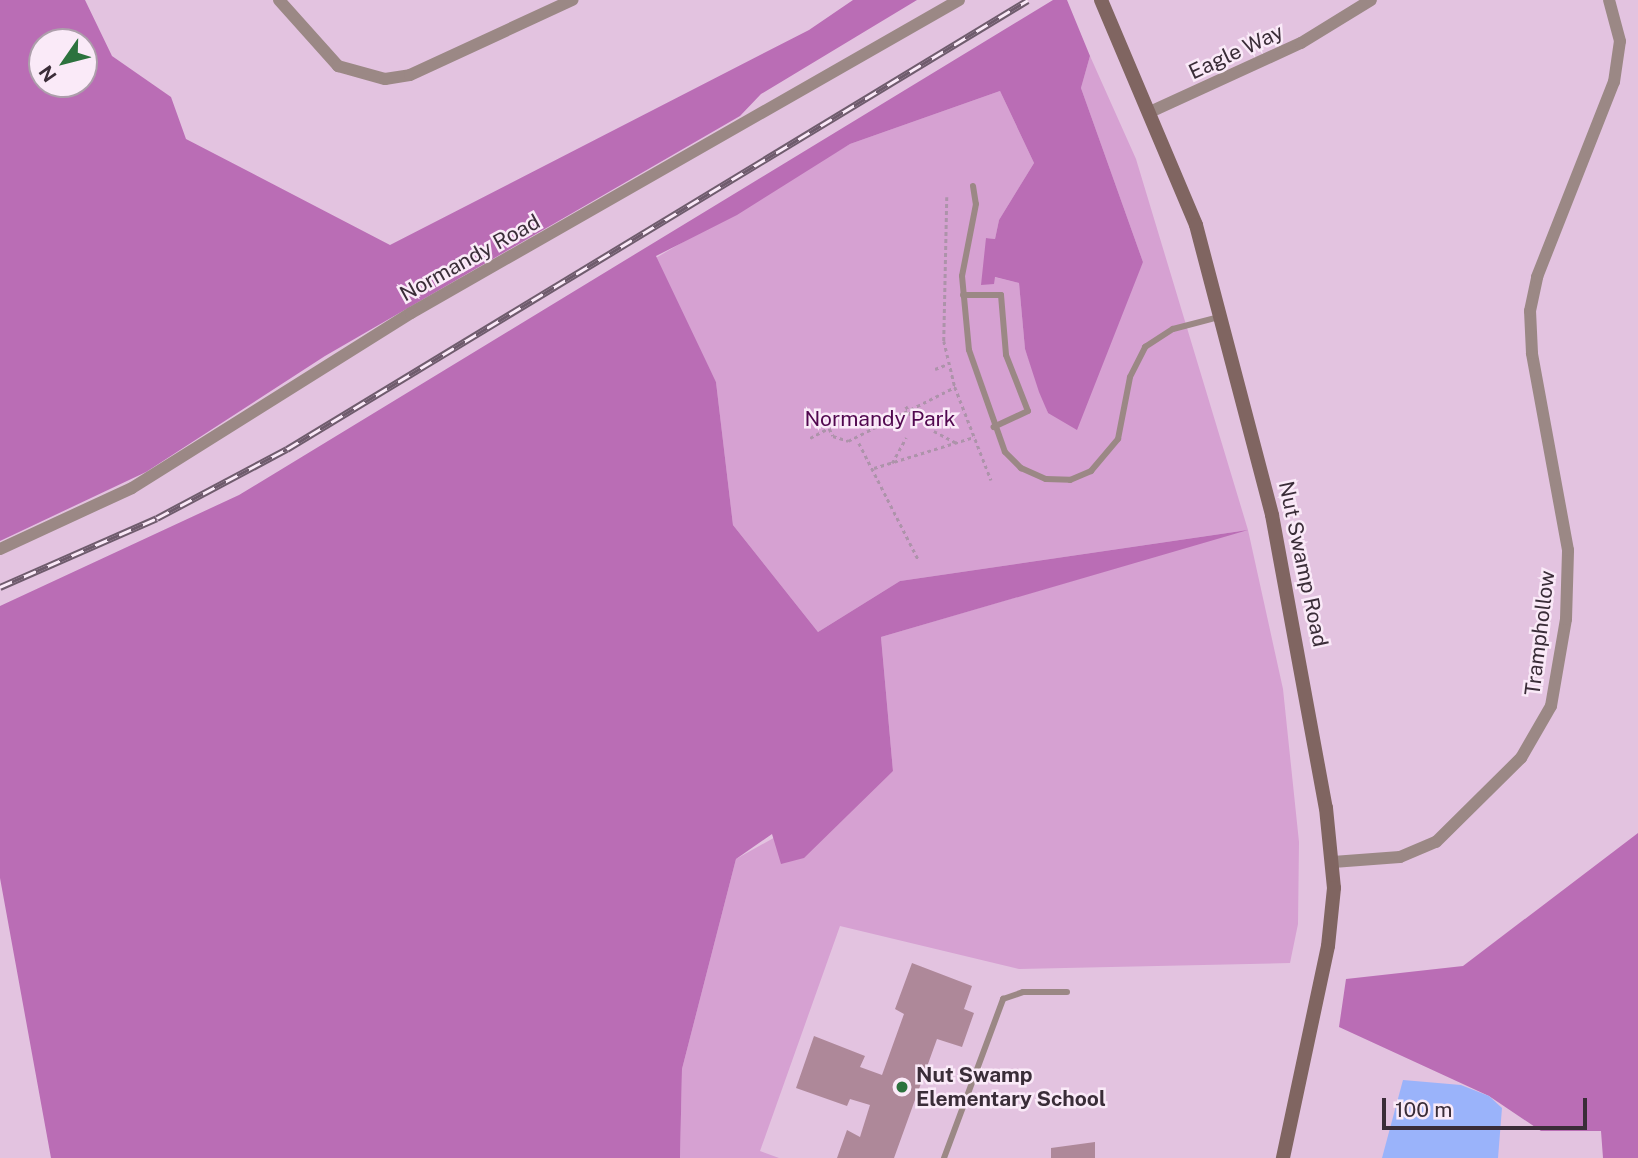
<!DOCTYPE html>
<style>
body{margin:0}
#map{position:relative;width:1638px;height:1158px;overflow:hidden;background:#e3c3e0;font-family:"Public Sans",sans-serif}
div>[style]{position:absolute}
.green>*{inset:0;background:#d6a1d2}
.forest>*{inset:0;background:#ba6db5}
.water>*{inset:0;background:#9ab3fa}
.building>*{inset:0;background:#ae8899}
.path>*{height:2.5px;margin-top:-1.25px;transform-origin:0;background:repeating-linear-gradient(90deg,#ad93aa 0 3.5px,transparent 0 7px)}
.service>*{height:6px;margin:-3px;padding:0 3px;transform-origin:3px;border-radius:3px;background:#9b8885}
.minor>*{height:12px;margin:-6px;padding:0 6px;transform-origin:6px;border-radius:6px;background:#9b8885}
.secondary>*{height:14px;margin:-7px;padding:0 7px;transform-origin:7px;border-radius:7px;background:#806561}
.rail>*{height:7px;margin-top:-3.5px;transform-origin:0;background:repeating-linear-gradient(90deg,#faeaf8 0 13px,#6f5c6d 0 26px);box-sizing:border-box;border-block:2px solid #6f5c6d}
.dots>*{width:19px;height:19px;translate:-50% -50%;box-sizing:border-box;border:4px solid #faeaf8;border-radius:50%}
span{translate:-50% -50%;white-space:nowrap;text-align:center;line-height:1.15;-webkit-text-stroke:5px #faeaf8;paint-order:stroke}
.street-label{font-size:21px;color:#3a2d38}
.park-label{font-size:21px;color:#51084f}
.poi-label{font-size:21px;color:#3a2d38;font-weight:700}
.left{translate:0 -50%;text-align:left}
.north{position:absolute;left:28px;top:28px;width:70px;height:70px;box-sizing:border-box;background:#faeaf8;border:2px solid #ad9eab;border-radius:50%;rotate:235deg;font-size:19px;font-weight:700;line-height:28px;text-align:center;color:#3a2d38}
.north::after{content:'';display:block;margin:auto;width:24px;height:32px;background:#2c723e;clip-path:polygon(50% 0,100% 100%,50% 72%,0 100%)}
.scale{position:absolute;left:1382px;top:1098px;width:205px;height:32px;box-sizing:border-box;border:4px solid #3a2d38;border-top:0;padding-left:9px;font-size:21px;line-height:24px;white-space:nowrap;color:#3a2d38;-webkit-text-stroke:5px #faeaf8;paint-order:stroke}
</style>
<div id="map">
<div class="green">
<i style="clip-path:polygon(1090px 56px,1136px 159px,1248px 530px,1283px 689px,1299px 842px,1298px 924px,1290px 963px,1019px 969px,840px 926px,760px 1151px,779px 1158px,680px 1158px,682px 1069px,736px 859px,893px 771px,881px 637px,1241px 531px,900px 581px,818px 632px,733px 525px,716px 382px,654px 259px,850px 144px,1000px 91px,1034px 163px,999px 220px,995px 239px,986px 238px,994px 277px,1019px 283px,1025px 349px,1048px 413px,1143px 262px,1081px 88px)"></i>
</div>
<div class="forest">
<i style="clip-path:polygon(evenodd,0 0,85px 0,112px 56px,171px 97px,186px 139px,390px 245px,809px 30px,853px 0,917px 0,761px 94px,740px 116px,325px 356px,146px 472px,0 541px,0 0,42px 42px,84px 42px,84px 84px,42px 84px,42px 42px)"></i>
<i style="clip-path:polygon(1053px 0,1067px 0,1090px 56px,1081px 88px,1143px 262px,1077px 430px,1048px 413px,1039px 392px,1025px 349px,1019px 283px,995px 277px,994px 284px,981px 285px,986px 238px,995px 239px,999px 220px,1034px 163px,1000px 91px,850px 144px,737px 215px,656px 256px,716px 382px,733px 525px,818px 632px,900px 581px,1248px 530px,881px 637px,893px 771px,804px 858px,781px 864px,772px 834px,736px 859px,682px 1069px,680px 1158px,51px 1158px,0 878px,0 606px,239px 495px)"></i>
<i style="clip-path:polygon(1638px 833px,1638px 1158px,1603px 1158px,1601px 1131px,1541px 1131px,1489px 1096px,1339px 1027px,1346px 979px,1463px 966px)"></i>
</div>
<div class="water">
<i style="clip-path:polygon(1403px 1080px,1461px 1085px,1489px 1096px,1502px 1108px,1498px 1158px,1382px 1158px)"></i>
</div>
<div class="building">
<i style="clip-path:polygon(912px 963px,972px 986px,964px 1009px,974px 1013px,962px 1047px,937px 1039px,894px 1158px,837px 1158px,847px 1130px,860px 1137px,870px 1105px,850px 1099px,847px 1106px,796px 1088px,814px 1036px,865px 1056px,860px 1067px,882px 1075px,904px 1014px,895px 1009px)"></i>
<i style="clip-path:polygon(1095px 1142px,1095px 1158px,1051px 1158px,1051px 1148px)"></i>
</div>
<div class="path">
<i style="left:947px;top:197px;width:144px;rotate:91.2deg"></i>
<i style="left:944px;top:341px;width:47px;rotate:76.6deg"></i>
<i style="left:955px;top:387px;width:100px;rotate:68.8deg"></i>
<i style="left:935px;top:369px;width:14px;rotate:-21deg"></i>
<i style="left:906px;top:406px;width:14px;rotate:60deg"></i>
<i style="left:823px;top:416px;width:22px;rotate:63deg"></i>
<i style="left:833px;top:436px;width:16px;rotate:18deg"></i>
<i style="left:848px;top:441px;width:120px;rotate:-26.8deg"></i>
<i style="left:934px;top:431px;width:27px;rotate:28deg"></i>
<i style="left:810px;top:438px;width:21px;rotate:-28deg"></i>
<i style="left:859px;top:443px;width:132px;rotate:63deg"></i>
<i style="left:892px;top:463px;width:29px;rotate:-61deg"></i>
<i style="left:874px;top:468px;width:105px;rotate:-17.2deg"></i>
</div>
<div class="service">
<i style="left:973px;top:186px;width:18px;rotate:81deg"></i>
<i style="left:976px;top:204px;width:73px;rotate:101deg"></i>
<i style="left:962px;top:276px;width:74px;rotate:84.6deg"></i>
<i style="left:969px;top:350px;width:108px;rotate:70.6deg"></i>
<i style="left:1005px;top:452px;width:23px;rotate:45deg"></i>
<i style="left:1021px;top:468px;width:27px;rotate:24deg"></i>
<i style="left:1046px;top:479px;width:24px;rotate:2deg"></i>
<i style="left:1070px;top:480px;width:23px;rotate:-23deg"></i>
<i style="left:1091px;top:471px;width:42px;rotate:-49.8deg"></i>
<i style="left:1118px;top:439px;width:63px;rotate:-79deg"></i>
<i style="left:1130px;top:377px;width:34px;rotate:-63deg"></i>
<i style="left:1145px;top:347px;width:33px;rotate:-33deg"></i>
<i style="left:1173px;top:329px;width:48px;rotate:-14.6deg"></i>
<i style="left:963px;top:295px;width:38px"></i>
<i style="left:1001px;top:295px;width:60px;rotate:85.2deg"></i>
<i style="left:1006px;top:355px;width:60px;rotate:68.6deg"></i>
<i style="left:1028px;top:411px;width:38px;rotate:155deg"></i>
<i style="left:944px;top:1158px;width:170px;rotate:-69.6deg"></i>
<i style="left:1003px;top:999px;width:21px;rotate:-19deg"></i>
<i style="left:1023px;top:992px;width:44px"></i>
</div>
<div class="minor">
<i style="left:279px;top:0;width:89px;rotate:48.2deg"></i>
<i style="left:338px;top:66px;width:49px;rotate:15.5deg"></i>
<i style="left:385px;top:79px;width:25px;rotate:-9deg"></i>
<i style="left:410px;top:75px;width:179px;rotate:-24.8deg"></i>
<i style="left:1150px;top:112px;width:166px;rotate:-24.6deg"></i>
<i style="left:1301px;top:43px;width:82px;rotate:-31.6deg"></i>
<i style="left:0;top:549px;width:145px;rotate:-24.8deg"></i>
<i style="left:132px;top:488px;width:329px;rotate:-32.1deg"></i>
<i style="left:411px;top:313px;width:631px;rotate:-29.73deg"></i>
<i style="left:1333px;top:862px;width:67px;rotate:-4.3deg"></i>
<i style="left:1400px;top:857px;width:39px;rotate:-23deg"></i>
<i style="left:1436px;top:842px;width:120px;rotate:-44.7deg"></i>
<i style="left:1521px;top:758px;width:60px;rotate:-60deg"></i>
<i style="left:1551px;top:706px;width:88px;rotate:-80.2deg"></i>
<i style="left:1566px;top:619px;width:69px;rotate:-88.3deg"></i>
<i style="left:1568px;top:550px;width:200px;rotate:-100.4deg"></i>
<i style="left:1532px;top:353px;width:42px;rotate:-92.7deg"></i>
<i style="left:1530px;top:311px;width:35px;rotate:-78deg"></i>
<i style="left:1537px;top:277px;width:210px;rotate:-68.5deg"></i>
<i style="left:1614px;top:82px;width:41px;rotate:-81.7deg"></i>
<i style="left:1620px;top:41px;width:42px;rotate:-105deg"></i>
</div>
<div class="secondary">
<i style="left:1101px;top:0;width:244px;rotate:67.1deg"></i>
<i style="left:1196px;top:225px;width:300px;rotate:75.3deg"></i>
<i style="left:1272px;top:515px;width:298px;rotate:79.6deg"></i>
<i style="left:1326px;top:808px;width:80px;rotate:84.3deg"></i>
<i style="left:1334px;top:888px;width:58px;rotate:95.9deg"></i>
<i style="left:1328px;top:946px;width:217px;rotate:102deg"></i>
</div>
<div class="rail">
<i style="left:0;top:587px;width:171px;rotate:-23.7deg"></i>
<i style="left:157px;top:518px;width:147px;rotate:-28deg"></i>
<i style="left:287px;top:449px;width:866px;rotate:-31.21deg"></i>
</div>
<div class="dots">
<i style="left:902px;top:1087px;background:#2c723e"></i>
</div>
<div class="street-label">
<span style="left:1236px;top:52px;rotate:-25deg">Eagle Way</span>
<span style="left:470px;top:258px;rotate:-29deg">Normandy Road</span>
<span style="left:1303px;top:564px;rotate:78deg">Nut Swamp Road</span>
<span style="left:1540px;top:633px;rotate:-83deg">Tramphollow</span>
</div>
<div class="park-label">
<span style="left:880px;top:419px">Normandy Park</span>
</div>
<div class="poi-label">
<span class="left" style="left:916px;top:1087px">Nut Swamp<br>Elementary School</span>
</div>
<div class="north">N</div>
<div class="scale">100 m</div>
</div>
